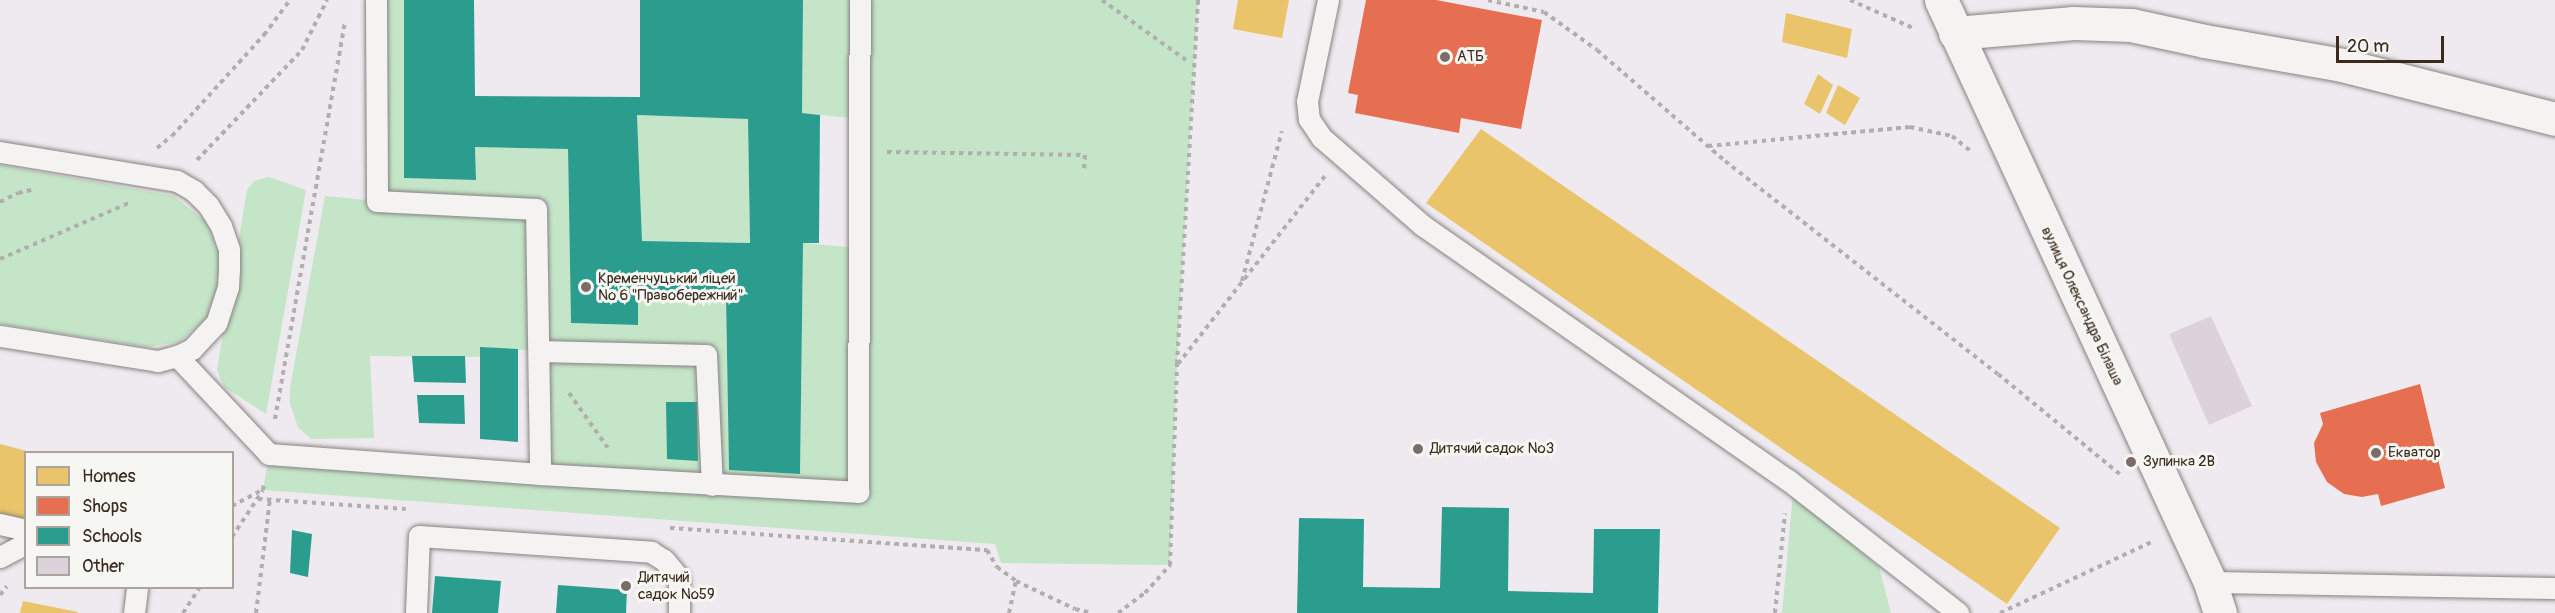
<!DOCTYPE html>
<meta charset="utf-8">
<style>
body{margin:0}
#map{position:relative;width:2555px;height:613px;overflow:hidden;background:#efeaef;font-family:Pangolin,sans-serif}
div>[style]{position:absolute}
.green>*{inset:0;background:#c4e5c8}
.homes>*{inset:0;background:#e9c46a}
.shops>*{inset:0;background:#e76f51}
.schools>*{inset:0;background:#2a9d8f}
.building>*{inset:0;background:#dcd2dc}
.path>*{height:4px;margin-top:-2px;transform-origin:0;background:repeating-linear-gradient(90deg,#b1aeae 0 4.5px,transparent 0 9px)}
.roads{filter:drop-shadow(0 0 2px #878281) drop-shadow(0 0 2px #878281)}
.service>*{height:21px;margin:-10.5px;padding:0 10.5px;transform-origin:10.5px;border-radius:10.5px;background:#f4f3f2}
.minor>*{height:33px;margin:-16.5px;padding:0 16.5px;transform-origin:16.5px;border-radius:16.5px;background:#f4f3f2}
.dots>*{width:16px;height:16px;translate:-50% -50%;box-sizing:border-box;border:3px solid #f6f6f2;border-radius:50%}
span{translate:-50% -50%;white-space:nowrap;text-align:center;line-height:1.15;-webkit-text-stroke:6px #f6f6f2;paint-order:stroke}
.poi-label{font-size:15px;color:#3b2a1e}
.left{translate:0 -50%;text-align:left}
.street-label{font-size:15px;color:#3b2a1e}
.legend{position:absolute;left:24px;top:451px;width:210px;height:138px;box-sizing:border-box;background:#f6f6f2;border:2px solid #aba49d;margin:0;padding:8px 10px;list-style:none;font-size:18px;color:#3b2a1e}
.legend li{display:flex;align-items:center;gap:12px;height:30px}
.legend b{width:30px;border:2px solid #aba49d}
.scale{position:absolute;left:2336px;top:36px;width:108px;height:27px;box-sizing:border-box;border:3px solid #3b2a1e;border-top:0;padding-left:8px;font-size:18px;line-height:21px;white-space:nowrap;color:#3b2a1e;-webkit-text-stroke:4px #f6f6f2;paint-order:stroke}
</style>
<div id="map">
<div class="green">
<i style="clip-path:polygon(376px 0,404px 0,404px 178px,476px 180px,475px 147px,568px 149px,571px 323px,637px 325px,638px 294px,726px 296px,729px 469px,800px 473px,803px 243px,859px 248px,860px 119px,802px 113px,803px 0,1198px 0,1177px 364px,1170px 565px,1001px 563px,995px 544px,263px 490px,269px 454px,539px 474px,538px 351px,480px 347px,480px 357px,370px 356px,374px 438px,311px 439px,298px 427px,290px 404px,290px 388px,325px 196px,377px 201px)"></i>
<i style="clip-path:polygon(637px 115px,748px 119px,750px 243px,642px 241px)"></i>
<i style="clip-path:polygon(0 165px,174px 196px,206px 222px,220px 255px,220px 285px,207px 318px,179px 342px,147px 347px,0 324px)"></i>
<i style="clip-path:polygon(269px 177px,306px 190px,266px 414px,224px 387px,217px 370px,247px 190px,254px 181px)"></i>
<i style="clip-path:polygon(1793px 494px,1879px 567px,1891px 613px,1782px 613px)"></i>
</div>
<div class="homes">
<i style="clip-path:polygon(1238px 0,1289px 0,1282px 38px,1233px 29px)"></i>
<i style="clip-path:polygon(1786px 13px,1852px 29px,1847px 58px,1782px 42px)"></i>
<i style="clip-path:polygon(1818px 74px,1833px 85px,1820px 114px,1804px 104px)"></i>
<i style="clip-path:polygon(1838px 85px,1860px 98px,1845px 125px,1826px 113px)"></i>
<i style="clip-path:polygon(1481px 129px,2060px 528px,2007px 604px,1426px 203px)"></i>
<i style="clip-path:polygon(0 444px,30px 452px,26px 452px,26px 520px,0 514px)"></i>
<i style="clip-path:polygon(23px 601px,78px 612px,78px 613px,20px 613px)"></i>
</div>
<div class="shops">
<i style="clip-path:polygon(1366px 0,1436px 0,1542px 20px,1521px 129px,1461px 118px,1459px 133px,1355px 113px,1358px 95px,1348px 93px)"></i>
<i style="clip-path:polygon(2420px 384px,2445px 488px,2381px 506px,2378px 494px,2362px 497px,2344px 494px,2327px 482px,2316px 462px,2314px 443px,2323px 424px,2320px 413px)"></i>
</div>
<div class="schools">
<i style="clip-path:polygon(evenodd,404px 0,474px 0,475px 96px,640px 97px,640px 0,803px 0,802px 113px,820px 115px,819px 243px,803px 243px,800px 474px,729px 470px,726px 296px,638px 294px,638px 325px,571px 323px,568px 149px,475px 147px,476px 180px,404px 178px,404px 0,637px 115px,748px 119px,750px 243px,642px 241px,637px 115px)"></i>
<i style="clip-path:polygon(480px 347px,518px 349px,518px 442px,480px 439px)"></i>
<i style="clip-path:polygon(412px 356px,465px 356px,466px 383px,414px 382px)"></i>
<i style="clip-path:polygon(417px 395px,464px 395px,465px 424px,419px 423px)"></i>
<i style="clip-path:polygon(666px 402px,697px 402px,698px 461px,667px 459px)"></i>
<i style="clip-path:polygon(1442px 507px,1509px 508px,1508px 591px,1593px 593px,1594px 529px,1660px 529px,1658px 613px,1297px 613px,1299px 518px,1364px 519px,1363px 587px,1440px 588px)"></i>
<i style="clip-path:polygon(292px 530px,312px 534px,308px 577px,290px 573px)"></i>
<i style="clip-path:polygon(435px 576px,501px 581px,498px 613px,432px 613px)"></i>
<i style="clip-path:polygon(558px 585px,627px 590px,626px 613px,556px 613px)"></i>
</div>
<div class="building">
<i style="clip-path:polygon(2211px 316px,2252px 406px,2209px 425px,2169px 334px)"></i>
</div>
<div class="path">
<i style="left:1102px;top:0;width:103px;rotate:35.5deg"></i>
<i style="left:1488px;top:0;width:57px;rotate:12.1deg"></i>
<i style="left:1544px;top:12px;width:65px;rotate:35.6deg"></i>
<i style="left:1597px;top:50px;width:169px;rotate:40.9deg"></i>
<i style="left:1725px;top:161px;width:346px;rotate:38deg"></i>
<i style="left:1998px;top:374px;width:159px;rotate:39.4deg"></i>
<i style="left:1850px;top:0;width:71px;rotate:24deg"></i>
<i style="left:1708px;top:146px;width:203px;rotate:-5.4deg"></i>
<i style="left:1910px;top:127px;width:43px;rotate:12.1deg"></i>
<i style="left:1952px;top:136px;width:26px;rotate:39deg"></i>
<i style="left:157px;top:148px;width:19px;rotate:-39deg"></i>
<i style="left:172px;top:136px;width:137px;rotate:-47.7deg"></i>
<i style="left:264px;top:35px;width:44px;rotate:-53.4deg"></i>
<i style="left:887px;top:152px;width:198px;rotate:0.9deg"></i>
<i style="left:1085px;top:155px;width:14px;rotate:94deg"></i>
<i style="left:197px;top:160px;width:152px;rotate:-46.3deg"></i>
<i style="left:302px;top:50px;width:56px;rotate:-63.4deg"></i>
<i style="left:0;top:202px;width:20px;rotate:-27deg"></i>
<i style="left:18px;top:193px;width:18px;rotate:-13deg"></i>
<i style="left:0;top:259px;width:141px;rotate:-23.5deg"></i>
<i style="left:1242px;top:281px;width:155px;rotate:-75.1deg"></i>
<i style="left:1178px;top:364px;width:239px;rotate:-52deg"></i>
<i style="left:569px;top:393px;width:67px;rotate:54.7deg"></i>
<i style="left:275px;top:419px;width:404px;rotate:-80deg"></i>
<i style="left:258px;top:499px;width:148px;rotate:3.9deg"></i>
<i style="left:232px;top:506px;width:34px;rotate:-28deg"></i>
<i style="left:670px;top:528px;width:318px;rotate:4deg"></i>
<i style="left:987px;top:550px;width:20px;rotate:60deg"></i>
<i style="left:997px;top:567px;width:24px;rotate:36deg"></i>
<i style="left:1016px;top:581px;width:65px;rotate:25.4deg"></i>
<i style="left:1075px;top:609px;width:17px;rotate:13deg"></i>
<i style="left:232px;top:537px;width:56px;rotate:-56.6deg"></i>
<i style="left:263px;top:490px;width:8px;rotate:-83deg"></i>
<i style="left:0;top:595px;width:11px;rotate:-52deg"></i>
<i style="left:183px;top:613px;width:30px;rotate:-57deg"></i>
<i style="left:256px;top:613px;width:115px;rotate:-83deg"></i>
<i style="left:1009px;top:613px;width:33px;rotate:-78deg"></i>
<i style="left:1118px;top:613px;width:34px;rotate:-37deg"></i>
<i style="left:1145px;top:593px;width:38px;rotate:-48deg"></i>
<i style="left:1170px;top:565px;width:201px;rotate:-88deg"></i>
<i style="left:1177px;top:364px;width:365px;rotate:-86.7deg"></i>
<i style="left:1775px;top:613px;width:100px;rotate:-84.3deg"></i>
<i style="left:2000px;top:613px;width:170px;rotate:-25.1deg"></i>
</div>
<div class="roads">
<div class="service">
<i style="left:376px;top:0;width:201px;rotate:89.7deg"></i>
<i style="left:377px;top:201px;width:159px;rotate:2.9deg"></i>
<i style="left:536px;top:209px;width:265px;rotate:89.1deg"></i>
<i style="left:540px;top:474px;width:319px;rotate:3.2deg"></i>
<i style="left:858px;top:492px;width:492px;rotate:-89.8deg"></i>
<i style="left:1328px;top:0;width:103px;rotate:101.7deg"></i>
<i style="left:1307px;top:101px;width:18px;rotate:84deg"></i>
<i style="left:1309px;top:119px;width:23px;rotate:56deg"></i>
<i style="left:1322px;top:138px;width:133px;rotate:41deg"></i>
<i style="left:1422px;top:225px;width:446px;rotate:34.9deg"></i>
<i style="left:1788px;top:480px;width:216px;rotate:38deg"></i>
<i style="left:0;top:152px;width:179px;rotate:9.3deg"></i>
<i style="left:177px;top:181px;width:20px;rotate:30deg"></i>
<i style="left:194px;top:191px;width:20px;rotate:45deg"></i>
<i style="left:208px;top:205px;width:25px;rotate:58deg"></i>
<i style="left:221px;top:226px;width:24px;rotate:71deg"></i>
<i style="left:229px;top:249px;width:20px;rotate:90deg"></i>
<i style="left:229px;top:269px;width:18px;rotate:93deg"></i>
<i style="left:228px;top:287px;width:38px;rotate:108deg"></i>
<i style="left:216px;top:323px;width:35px;rotate:133deg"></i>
<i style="left:192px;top:349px;width:17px;rotate:155deg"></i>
<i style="left:177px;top:356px;width:20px;rotate:165deg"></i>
<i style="left:158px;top:361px;width:160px;rotate:-171deg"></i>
<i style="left:539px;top:351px;width:167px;rotate:1.4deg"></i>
<i style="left:706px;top:355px;width:130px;rotate:87.4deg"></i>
<i style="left:177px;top:356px;width:134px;rotate:46.8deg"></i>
<i style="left:269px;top:454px;width:272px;rotate:4.2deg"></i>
<i style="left:0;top:524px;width:27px;rotate:13deg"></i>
<i style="left:0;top:557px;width:30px;rotate:-28deg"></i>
<i style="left:2210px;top:582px;width:345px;rotate:1deg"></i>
<i style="left:134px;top:613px;width:25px;rotate:-83deg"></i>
<i style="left:416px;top:613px;width:77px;rotate:-87.8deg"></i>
<i style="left:419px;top:536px;width:233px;rotate:3.9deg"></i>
<i style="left:651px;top:552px;width:15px;rotate:32deg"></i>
<i style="left:664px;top:560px;width:23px;rotate:50deg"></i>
<i style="left:679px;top:578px;width:35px;rotate:90deg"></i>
</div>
<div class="minor">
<i style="left:1941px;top:0;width:641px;rotate:65.19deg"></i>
<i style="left:2210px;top:582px;width:33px;rotate:72deg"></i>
<i style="left:1955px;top:33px;width:119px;rotate:-4.8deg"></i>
<i style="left:2074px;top:23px;width:57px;rotate:2deg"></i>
<i style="left:2131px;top:25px;width:76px;rotate:12.2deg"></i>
<i style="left:2205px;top:41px;width:139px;rotate:9.9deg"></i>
<i style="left:2342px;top:65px;width:220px;rotate:14.2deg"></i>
</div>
</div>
<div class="dots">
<i style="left:1445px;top:57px;background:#7a6d67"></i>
<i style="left:586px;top:287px;background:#7a6d67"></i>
<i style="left:1418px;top:449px;background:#7a6d67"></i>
<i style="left:2376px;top:453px;background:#7a6d67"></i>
<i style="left:2131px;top:462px;background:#7a6d67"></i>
<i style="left:626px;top:586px;background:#7a6d67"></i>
</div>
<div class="poi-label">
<span class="left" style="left:1457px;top:57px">АТБ</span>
<span class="left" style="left:598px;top:287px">Кременчуцький ліцей<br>№ 6 "Правобережний"</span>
<span class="left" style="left:1430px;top:449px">Дитячий садок №3</span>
<span class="left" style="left:2388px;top:453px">Екватор</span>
<span class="left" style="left:2143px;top:462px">Зупинка 2В</span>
<span class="left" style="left:638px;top:586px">Дитячий<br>садок №59</span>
</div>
<div class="street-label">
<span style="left:2082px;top:306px;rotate:65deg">вулиця Олександра Білаша</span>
</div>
<ul class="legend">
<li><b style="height:16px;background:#e9c46a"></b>Homes</li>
<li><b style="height:16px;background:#e76f51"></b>Shops</li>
<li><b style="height:16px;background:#2a9d8f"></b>Schools</li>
<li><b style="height:16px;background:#dcd2dc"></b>Other</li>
</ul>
<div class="scale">20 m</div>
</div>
